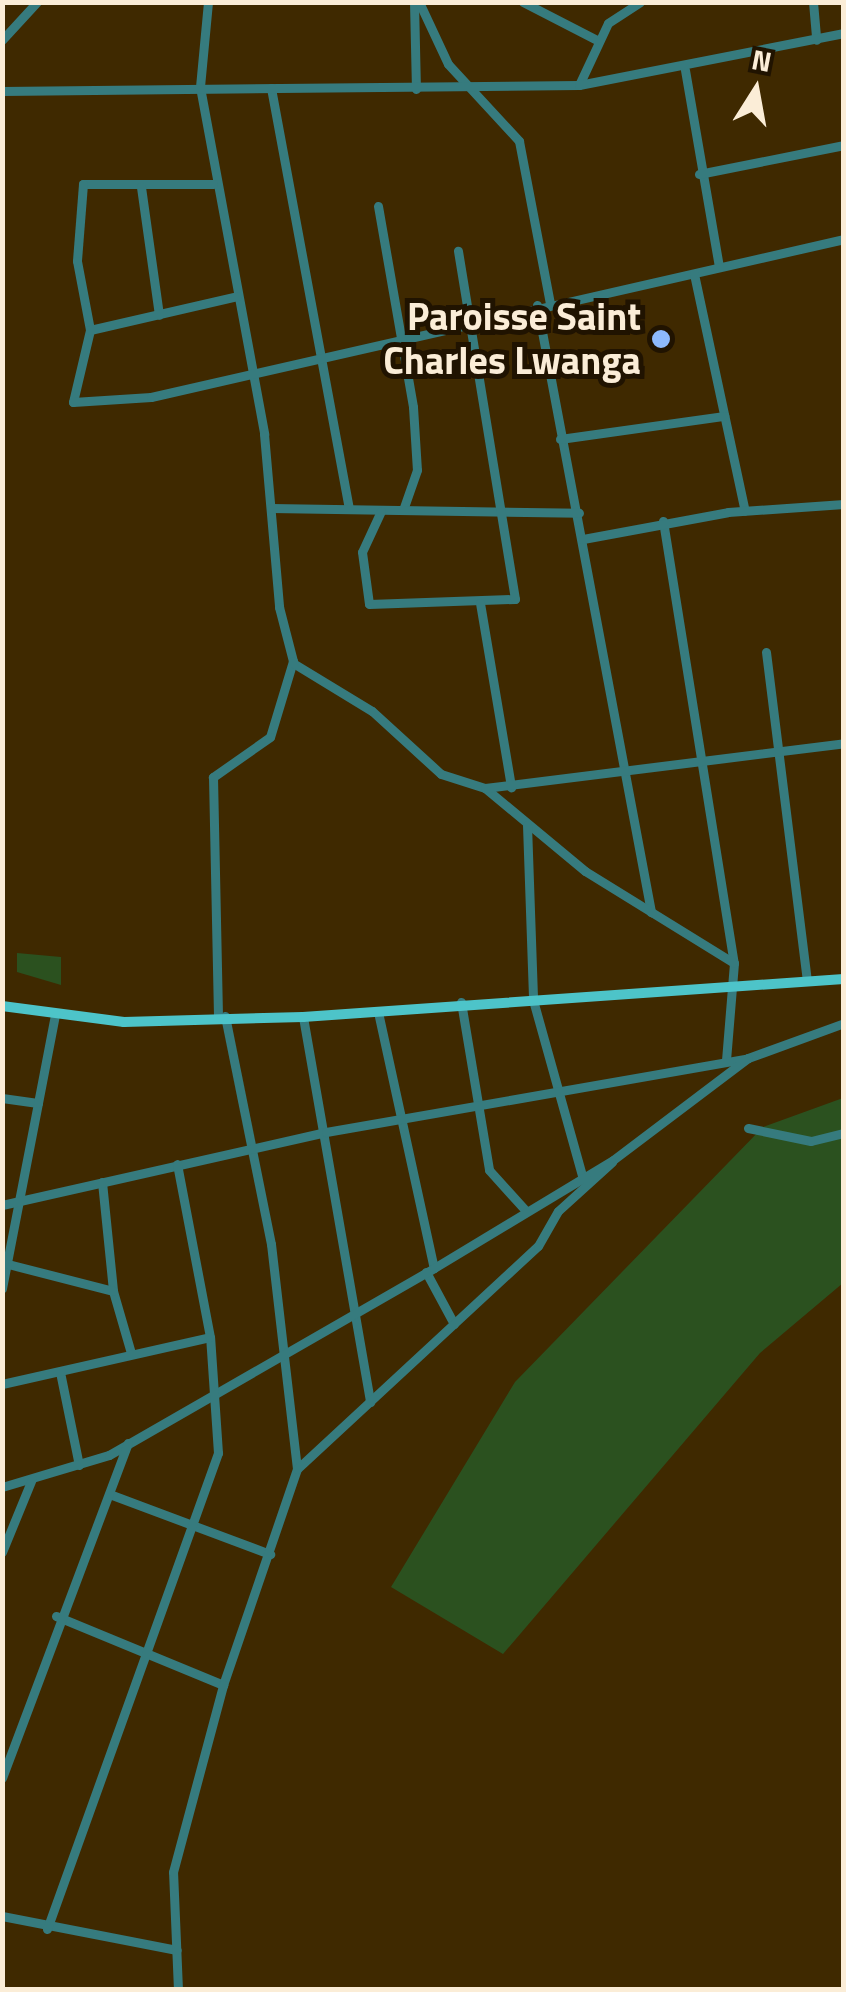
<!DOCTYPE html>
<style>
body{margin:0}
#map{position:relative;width:846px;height:1992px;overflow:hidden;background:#3f2900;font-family:"Titillium Web",sans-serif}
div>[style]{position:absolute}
.green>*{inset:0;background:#2b511f}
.minor>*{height:9px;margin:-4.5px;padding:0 4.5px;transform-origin:4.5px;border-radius:4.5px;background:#367b7e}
.major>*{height:10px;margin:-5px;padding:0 5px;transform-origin:5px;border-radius:5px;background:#4dc4c9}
.dots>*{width:28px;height:28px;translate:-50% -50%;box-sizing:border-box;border:5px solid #201300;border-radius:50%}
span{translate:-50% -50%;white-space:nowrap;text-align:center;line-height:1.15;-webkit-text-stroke:10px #201300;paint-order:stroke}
.poi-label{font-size:38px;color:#fbedd7;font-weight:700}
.right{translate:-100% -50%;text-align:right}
.frame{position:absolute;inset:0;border:5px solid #fbedd7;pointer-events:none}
.north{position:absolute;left:706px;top:40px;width:100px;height:100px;-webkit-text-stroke:8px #201300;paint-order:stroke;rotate:11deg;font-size:28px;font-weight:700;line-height:40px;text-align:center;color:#fbedd7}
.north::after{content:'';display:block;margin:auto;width:35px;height:45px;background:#fbedd7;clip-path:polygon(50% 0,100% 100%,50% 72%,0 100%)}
</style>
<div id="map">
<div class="green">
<i style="clip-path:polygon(17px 953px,61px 957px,61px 985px,17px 972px)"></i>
<i style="clip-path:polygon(843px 1098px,843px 1283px,760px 1353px,503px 1654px,391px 1587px,515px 1382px,763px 1127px)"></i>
</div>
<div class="minor">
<i style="left:208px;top:2px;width:85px;rotate:95.4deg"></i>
<i style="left:200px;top:87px;width:353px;rotate:79.5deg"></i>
<i style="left:264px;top:434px;width:174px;rotate:85deg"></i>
<i style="left:279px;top:607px;width:56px;rotate:75.5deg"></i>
<i style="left:293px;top:661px;width:79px;rotate:106.8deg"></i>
<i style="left:270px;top:737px;width:70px;rotate:144.9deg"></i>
<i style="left:213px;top:777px;width:238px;rotate:88.8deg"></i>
<i style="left:414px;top:2px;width:87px;rotate:88.7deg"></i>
<i style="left:419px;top:2px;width:68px;rotate:64.9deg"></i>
<i style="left:448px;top:64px;width:105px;rotate:47.3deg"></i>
<i style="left:519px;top:141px;width:165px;rotate:79.2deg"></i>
<i style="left:523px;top:2px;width:83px;rotate:27.2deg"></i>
<i style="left:813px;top:2px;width:38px;rotate:85deg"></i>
<i style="left:2px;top:40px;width:52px;rotate:-47.4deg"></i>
<i style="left:685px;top:70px;width:199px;rotate:80.2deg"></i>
<i style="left:579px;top:85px;width:68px;rotate:-64.9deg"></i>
<i style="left:608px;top:23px;width:38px;rotate:-33deg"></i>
<i style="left:271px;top:88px;width:426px;rotate:79.5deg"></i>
<i style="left:2px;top:91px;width:577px;rotate:-0.6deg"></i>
<i style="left:579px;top:85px;width:270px;rotate:-11.1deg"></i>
<i style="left:699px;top:174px;width:148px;rotate:-11.3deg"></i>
<i style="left:213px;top:184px;width:130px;rotate:180deg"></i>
<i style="left:83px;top:184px;width:77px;rotate:94.5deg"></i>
<i style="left:77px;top:261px;width:70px;rotate:79.3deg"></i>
<i style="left:90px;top:330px;width:74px;rotate:103.3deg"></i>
<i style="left:73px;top:402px;width:78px;rotate:-3.7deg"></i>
<i style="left:151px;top:397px;width:711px;rotate:-12.84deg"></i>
<i style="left:141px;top:187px;width:129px;rotate:82deg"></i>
<i style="left:378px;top:206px;width:204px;rotate:80.1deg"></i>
<i style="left:413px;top:407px;width:63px;rotate:86.4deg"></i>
<i style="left:417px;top:470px;width:42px;rotate:109.3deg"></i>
<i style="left:694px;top:274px;width:242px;rotate:77.9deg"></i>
<i style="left:537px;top:305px;width:618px;rotate:79.36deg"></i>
<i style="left:90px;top:330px;width:151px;rotate:-13deg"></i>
<i style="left:560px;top:439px;width:166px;rotate:-8deg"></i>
<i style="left:271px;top:508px;width:308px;rotate:0.9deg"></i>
<i style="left:381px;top:511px;width:45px;rotate:114.9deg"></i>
<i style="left:362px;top:552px;width:52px;rotate:82.3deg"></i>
<i style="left:369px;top:604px;width:146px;rotate:-2deg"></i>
<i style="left:515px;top:599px;width:353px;rotate:-99.3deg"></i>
<i style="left:663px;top:521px;width:448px;rotate:80.9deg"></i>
<i style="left:734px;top:963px;width:97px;rotate:94.7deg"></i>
<i style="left:583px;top:539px;width:147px;rotate:-10.5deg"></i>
<i style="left:728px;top:512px;width:116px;rotate:-3.9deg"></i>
<i style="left:480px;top:603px;width:187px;rotate:80.4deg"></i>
<i style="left:766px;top:652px;width:331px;rotate:82.9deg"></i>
<i style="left:293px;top:663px;width:92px;rotate:31.3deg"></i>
<i style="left:372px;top:711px;width:93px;rotate:42.4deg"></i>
<i style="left:441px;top:774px;width:46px;rotate:17.7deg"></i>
<i style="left:485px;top:788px;width:130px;rotate:39.7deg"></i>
<i style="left:585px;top:871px;width:175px;rotate:31.7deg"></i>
<i style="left:485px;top:788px;width:362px;rotate:-7.1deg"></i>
<i style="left:527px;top:825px;width:175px;rotate:88deg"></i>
<i style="left:533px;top:1000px;width:182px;rotate:74.4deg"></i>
<i style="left:461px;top:1002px;width:170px;rotate:80.5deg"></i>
<i style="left:489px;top:1170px;width:55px;rotate:47.9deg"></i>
<i style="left:378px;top:1012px;width:262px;rotate:77.7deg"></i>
<i style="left:225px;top:1016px;width:233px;rotate:78.6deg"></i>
<i style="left:271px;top:1244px;width:226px;rotate:83.4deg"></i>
<i style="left:303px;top:1017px;width:391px;rotate:80.1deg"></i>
<i style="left:2px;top:1098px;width:36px;rotate:8deg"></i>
<i style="left:38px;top:1103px;width:189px;rotate:101deg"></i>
<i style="left:38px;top:1103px;width:90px;rotate:-79.1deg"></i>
<i style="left:748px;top:1128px;width:64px;rotate:11.7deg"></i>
<i style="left:811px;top:1141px;width:34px;rotate:-14deg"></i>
<i style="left:102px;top:1182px;width:110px;rotate:84.2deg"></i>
<i style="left:113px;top:1291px;width:65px;rotate:73.8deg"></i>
<i style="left:2px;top:1205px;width:332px;rotate:-12.7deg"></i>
<i style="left:326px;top:1132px;width:428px;rotate:-9.9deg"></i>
<i style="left:748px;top:1058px;width:102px;rotate:-20deg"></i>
<i style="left:8px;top:1264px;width:108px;rotate:14.4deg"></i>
<i style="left:426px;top:1272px;width:59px;rotate:61.7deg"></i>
<i style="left:60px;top:1372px;width:95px;rotate:78.5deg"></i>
<i style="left:2px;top:1384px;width:213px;rotate:-12.7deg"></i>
<i style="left:2px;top:1487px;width:112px;rotate:-16.7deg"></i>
<i style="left:109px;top:1455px;width:375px;rotate:-29.9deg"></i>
<i style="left:434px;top:1268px;width:209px;rotate:-31.1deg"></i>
<i style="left:613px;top:1160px;width:169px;rotate:-37.1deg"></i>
<i style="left:112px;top:1495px;width:169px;rotate:20.5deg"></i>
<i style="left:2px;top:1552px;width:79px;rotate:-67.7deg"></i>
<i style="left:56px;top:1616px;width:181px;rotate:22.4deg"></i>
<i style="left:223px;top:1685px;width:228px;rotate:-71.1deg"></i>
<i style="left:297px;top:1469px;width:328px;rotate:-42.8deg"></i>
<i style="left:538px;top:1246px;width:40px;rotate:-60.3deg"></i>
<i style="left:558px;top:1211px;width:73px;rotate:-42.2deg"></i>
<i style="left:2px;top:1778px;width:358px;rotate:-69.4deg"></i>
<i style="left:2px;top:1916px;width:178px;rotate:11deg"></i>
<i style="left:47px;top:1929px;width:506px;rotate:-70.24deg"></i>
<i style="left:218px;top:1453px;width:116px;rotate:-93.9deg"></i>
<i style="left:210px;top:1337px;width:176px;rotate:-100.8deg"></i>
<i style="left:178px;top:1990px;width:118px;rotate:-92.4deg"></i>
<i style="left:173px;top:1872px;width:194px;rotate:-75deg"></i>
</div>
<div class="major">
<i style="left:2px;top:1006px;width:123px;rotate:7.5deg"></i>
<i style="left:124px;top:1022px;width:179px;rotate:-1.6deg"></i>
<i style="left:303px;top:1017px;width:542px;rotate:-4.02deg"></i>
</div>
<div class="dots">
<i style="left:661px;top:339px;background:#8db9fc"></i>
</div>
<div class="poi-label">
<span class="right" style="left:641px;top:339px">Paroisse Saint<br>Charles Lwanga</span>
</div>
<div class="frame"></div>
<div class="north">N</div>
</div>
